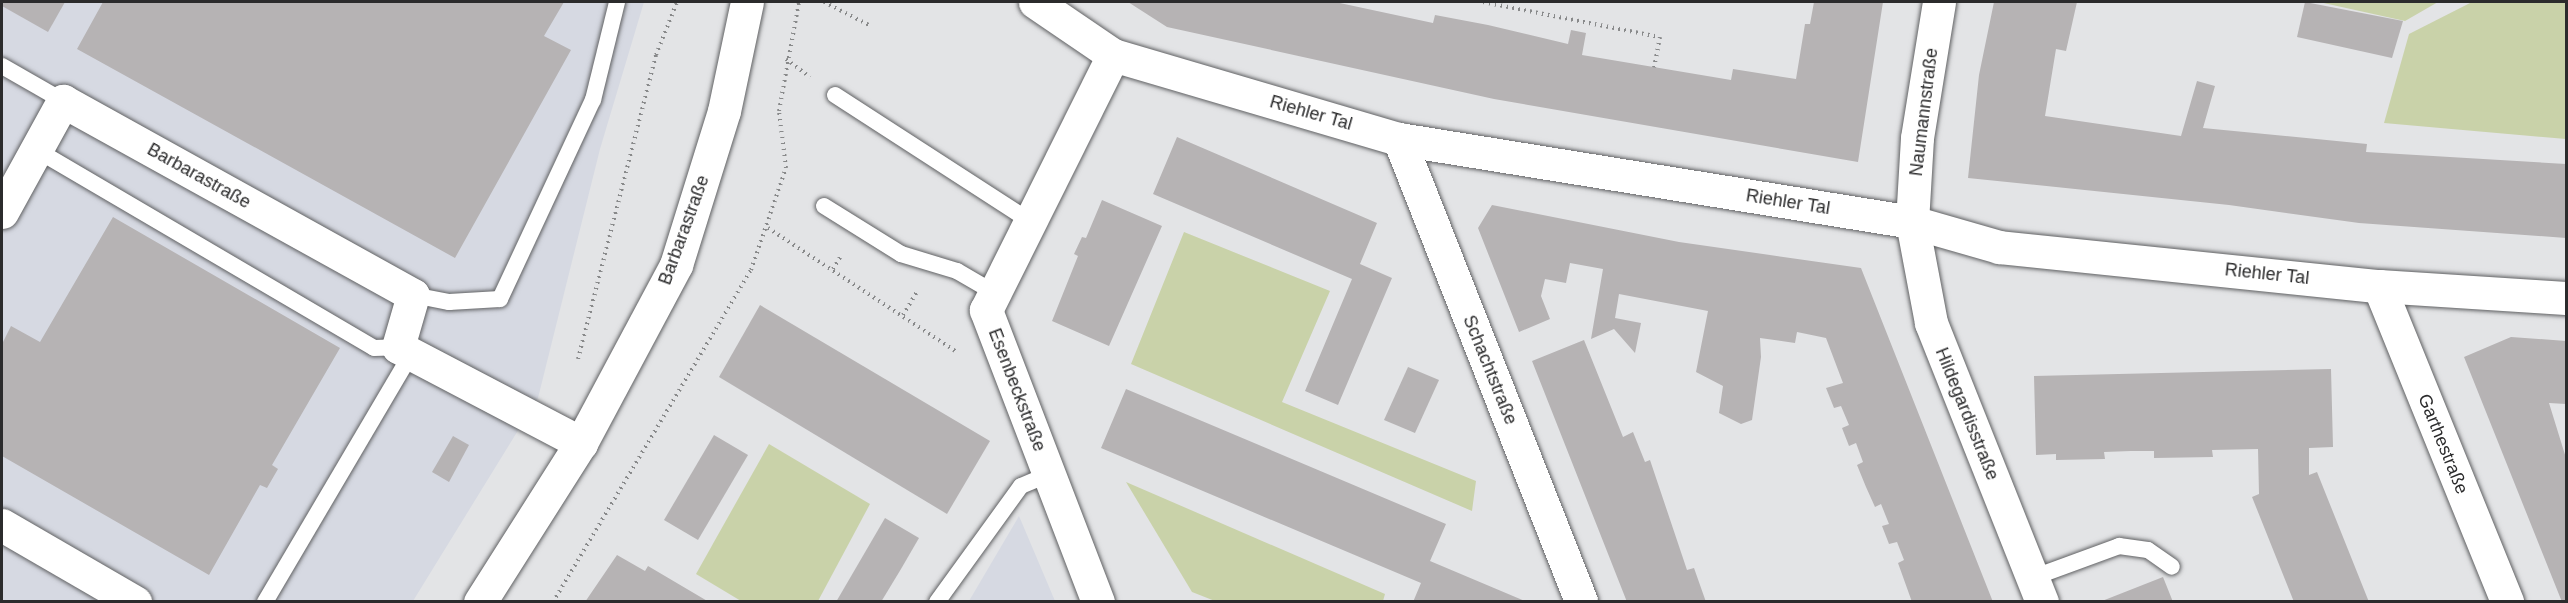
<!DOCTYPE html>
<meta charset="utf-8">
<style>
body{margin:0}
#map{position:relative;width:2568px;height:603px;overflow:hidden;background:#e3e4e6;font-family:Helvetica,sans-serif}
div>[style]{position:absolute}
.built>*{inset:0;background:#d6d9e2}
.green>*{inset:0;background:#c9d2a9}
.building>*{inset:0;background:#b6b3b4}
.path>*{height:4px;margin-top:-2px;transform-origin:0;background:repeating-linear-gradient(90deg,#88898a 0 1.5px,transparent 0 6px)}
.roads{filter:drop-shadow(0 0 2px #606163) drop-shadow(0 0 2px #606163)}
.service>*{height:16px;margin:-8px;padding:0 8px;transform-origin:8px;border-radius:8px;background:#fff}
.minor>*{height:33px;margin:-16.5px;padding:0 16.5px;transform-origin:16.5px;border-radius:16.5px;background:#fff}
span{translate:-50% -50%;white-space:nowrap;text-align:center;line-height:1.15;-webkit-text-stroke:6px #fff;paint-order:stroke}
.street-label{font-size:18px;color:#2b2b2c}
.frame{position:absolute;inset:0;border:3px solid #2b2b2c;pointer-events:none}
</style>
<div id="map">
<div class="built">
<i style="clip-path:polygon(2px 2px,644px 2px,600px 149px,538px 398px,413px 601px,2px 601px)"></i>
<i style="clip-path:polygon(1019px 516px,1055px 601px,969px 601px)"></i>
</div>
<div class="green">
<i style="clip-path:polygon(2319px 2px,2438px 2px,2405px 21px)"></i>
<i style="clip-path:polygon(2472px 2px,2566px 2px,2566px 139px,2384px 123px,2409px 34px)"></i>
<i style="clip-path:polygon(1184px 232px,1330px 291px,1282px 402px,1476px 481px,1472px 511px,1131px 364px)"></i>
<i style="clip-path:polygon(769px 444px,870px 504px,818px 601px,741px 601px,696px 574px)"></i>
<i style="clip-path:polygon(1126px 482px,1385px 594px,1383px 601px,1215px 601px,1192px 592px)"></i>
</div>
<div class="building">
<i style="clip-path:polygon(2px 2px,65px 2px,48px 32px,2px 6px)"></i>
<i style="clip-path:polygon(103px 2px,564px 2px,544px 36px,571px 50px,455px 258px,77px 49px)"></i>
<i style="clip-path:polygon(1128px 2px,1335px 2px,1433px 23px,1435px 15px,1488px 25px,1568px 44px,1571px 30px,1586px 33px,1582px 55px,1731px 80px,1733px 69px,1796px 79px,1805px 24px,1810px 24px,1814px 2px,1883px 2px,1858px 162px,1494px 99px,1167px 27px)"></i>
<i style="clip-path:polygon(1994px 2px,2077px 2px,2066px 51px,2056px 49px,2045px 116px,2181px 136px,2197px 81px,2215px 86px,2203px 128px,2367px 144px,2366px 152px,2566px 164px,2566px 238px,2359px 223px,2229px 205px,1968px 178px,1979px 75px)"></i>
<i style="clip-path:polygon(2305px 2px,2403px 21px,2392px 58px,2297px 37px)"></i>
<i style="clip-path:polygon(1177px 137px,1377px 223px,1360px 264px,1392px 278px,1338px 405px,1305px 391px,1352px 279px,1153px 194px)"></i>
<i style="clip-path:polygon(1102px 200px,1162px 226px,1109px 346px,1052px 321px,1078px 256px,1074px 254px,1082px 237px,1086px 238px)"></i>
<i style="clip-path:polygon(1492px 205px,1679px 242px,1861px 268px,1993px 602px,1912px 602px,1898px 563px,1904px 560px,1897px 542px,1889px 544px,1882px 526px,1889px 524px,1881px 504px,1875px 507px,1866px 487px,1857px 465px,1863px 462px,1856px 443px,1849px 446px,1842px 428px,1849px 425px,1841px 406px,1834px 408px,1826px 388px,1843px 383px,1826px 338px,1797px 332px,1795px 343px,1760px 338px,1761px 357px,1752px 420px,1741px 424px,1719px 413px,1723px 386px,1696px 372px,1708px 311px,1619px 294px,1615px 318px,1641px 323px,1635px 353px,1614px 329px,1591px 339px,1603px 269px,1570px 263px,1566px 283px,1545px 279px,1541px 296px,1550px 319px,1519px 332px,1478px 228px)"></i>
<i style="clip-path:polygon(113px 217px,340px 348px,272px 465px,278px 469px,267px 488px,260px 485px,209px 575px,2px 456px,2px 344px,11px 326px,40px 342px)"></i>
<i style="clip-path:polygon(760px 305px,990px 441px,947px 514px,719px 377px)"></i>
<i style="clip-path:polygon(2511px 337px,2566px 341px,2566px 404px,2549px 403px,2566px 458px,2566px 602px,2562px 602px,2464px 357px)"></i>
<i style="clip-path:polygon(1584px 340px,1623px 437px,1633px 432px,1645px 462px,1650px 460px,1687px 570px,1694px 568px,1706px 602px,1627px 602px,1532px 361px)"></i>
<i style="clip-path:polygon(1408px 367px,1439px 380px,1415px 433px,1384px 420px)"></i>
<i style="clip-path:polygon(2331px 369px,2333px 447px,2309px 448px,2309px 475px,2317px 472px,2369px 602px,2294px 602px,2252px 497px,2259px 494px,2258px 449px,2212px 450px,2213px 457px,2154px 458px,2154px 451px,2131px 451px,2104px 452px,2105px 459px,2056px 460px,2056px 454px,2036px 455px,2034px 376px)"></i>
<i style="clip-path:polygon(1126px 389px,1446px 524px,1430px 561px,1527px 602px,1413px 602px,1421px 583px,1101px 448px)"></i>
<i style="clip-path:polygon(714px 435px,748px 455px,698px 540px,664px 520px)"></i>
<i style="clip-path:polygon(453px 436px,469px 445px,449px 482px,432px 472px)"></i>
<i style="clip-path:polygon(885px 518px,919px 538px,901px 569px,881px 602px,836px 602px)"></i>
<i style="clip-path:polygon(617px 555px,645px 571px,648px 566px,709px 602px,585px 602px)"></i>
<i style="clip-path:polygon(2163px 577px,2173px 602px,2102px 602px,2102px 601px)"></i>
</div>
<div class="path">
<i style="left:824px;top:2px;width:51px;rotate:27.1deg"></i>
<i style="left:1483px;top:2px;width:180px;rotate:11.2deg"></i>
<i style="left:1660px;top:37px;width:31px;rotate:101deg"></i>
<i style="left:786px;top:59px;width:30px;rotate:37deg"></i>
<i style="left:768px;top:228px;width:227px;rotate:33.3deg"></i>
<i style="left:833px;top:269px;width:17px;rotate:-59deg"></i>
<i style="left:903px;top:315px;width:29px;rotate:-59deg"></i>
<i style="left:578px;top:359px;width:314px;rotate:-75.6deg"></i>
<i style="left:656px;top:55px;width:57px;rotate:-68.4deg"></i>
<i style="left:553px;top:602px;width:387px;rotate:-59.2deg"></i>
<i style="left:751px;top:270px;width:108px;rotate:-71.1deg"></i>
<i style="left:786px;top:168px;width:57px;rotate:-97deg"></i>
<i style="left:779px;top:111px;width:111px;rotate:-79.6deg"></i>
</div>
<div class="roads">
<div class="service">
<i style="left:2px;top:66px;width:70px;rotate:29.8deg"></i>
<i style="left:835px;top:95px;width:232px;rotate:32.9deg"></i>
<i style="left:35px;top:149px;width:393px;rotate:30.4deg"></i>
<i style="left:374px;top:348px;width:24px;rotate:-2deg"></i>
<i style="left:824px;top:206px;width:91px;rotate:31.9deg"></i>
<i style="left:901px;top:254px;width:59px;rotate:16.9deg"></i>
<i style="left:957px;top:271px;width:44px;rotate:30.1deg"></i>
<i style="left:413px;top:295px;width:37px;rotate:11deg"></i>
<i style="left:449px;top:302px;width:51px;rotate:-3.4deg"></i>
<i style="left:500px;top:299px;width:220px;rotate:-65deg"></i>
<i style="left:593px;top:100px;width:101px;rotate:-76.2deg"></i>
<i style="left:2032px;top:578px;width:93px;rotate:-20.2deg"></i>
<i style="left:2119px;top:546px;width:29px;rotate:8deg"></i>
<i style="left:2148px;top:550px;width:29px;rotate:35deg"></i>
<i style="left:265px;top:602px;width:288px;rotate:-59.5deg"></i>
<i style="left:937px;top:602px;width:143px;rotate:-54.1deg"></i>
<i style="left:1021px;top:486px;width:30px;rotate:-23deg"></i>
</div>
<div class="minor">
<i style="left:1035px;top:2px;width:94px;rotate:34.2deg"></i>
<i style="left:1113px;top:55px;width:298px;rotate:16.4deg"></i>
<i style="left:1399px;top:139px;width:520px;rotate:9.19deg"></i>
<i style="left:1912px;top:222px;width:91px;rotate:16deg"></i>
<i style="left:1999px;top:247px;width:382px;rotate:5.9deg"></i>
<i style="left:2379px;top:286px;width:187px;rotate:3.7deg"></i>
<i style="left:1939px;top:2px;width:138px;rotate:99.2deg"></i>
<i style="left:1917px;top:138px;width:84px;rotate:93.4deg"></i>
<i style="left:1912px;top:222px;width:103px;rotate:79.3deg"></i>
<i style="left:1931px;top:323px;width:300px;rotate:68.3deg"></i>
<i style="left:1399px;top:139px;width:497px;rotate:68.5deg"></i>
<i style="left:2px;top:212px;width:127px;rotate:-61.2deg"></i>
<i style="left:63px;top:101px;width:400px;rotate:29deg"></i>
<i style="left:413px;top:295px;width:54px;rotate:106.1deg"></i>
<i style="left:398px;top:347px;width:207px;rotate:27.7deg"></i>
<i style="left:2379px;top:286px;width:341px;rotate:67.9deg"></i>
<i style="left:2px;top:525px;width:154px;rotate:30.1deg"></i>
<i style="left:480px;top:602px;width:188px;rotate:-57.6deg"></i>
<i style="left:581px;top:443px;width:202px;rotate:-61.9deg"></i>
<i style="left:676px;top:265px;width:161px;rotate:-72.7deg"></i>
<i style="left:724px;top:111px;width:111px;rotate:-78.1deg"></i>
<i style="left:1098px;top:602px;width:313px;rotate:-111deg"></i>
<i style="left:986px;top:310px;width:285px;rotate:-63.5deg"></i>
</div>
</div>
<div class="street-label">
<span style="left:1924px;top:112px;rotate:-83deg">Naumannstraße</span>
<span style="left:1311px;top:113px;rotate:16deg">Riehler Tal</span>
<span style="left:199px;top:176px;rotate:29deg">Barbarastraße</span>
<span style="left:1788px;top:202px;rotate:9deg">Riehler Tal</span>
<span style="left:684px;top:230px;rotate:-70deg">Barbarastraße</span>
<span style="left:2267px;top:274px;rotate:6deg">Riehler Tal</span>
<span style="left:1490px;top:370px;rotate:68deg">Schachtstraße</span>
<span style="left:1017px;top:390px;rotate:69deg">Esenbeckstraße</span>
<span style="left:1967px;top:414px;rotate:68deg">Hildegardisstraße</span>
<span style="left:2443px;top:444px;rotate:68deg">Garthestraße</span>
</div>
<div class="frame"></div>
</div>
